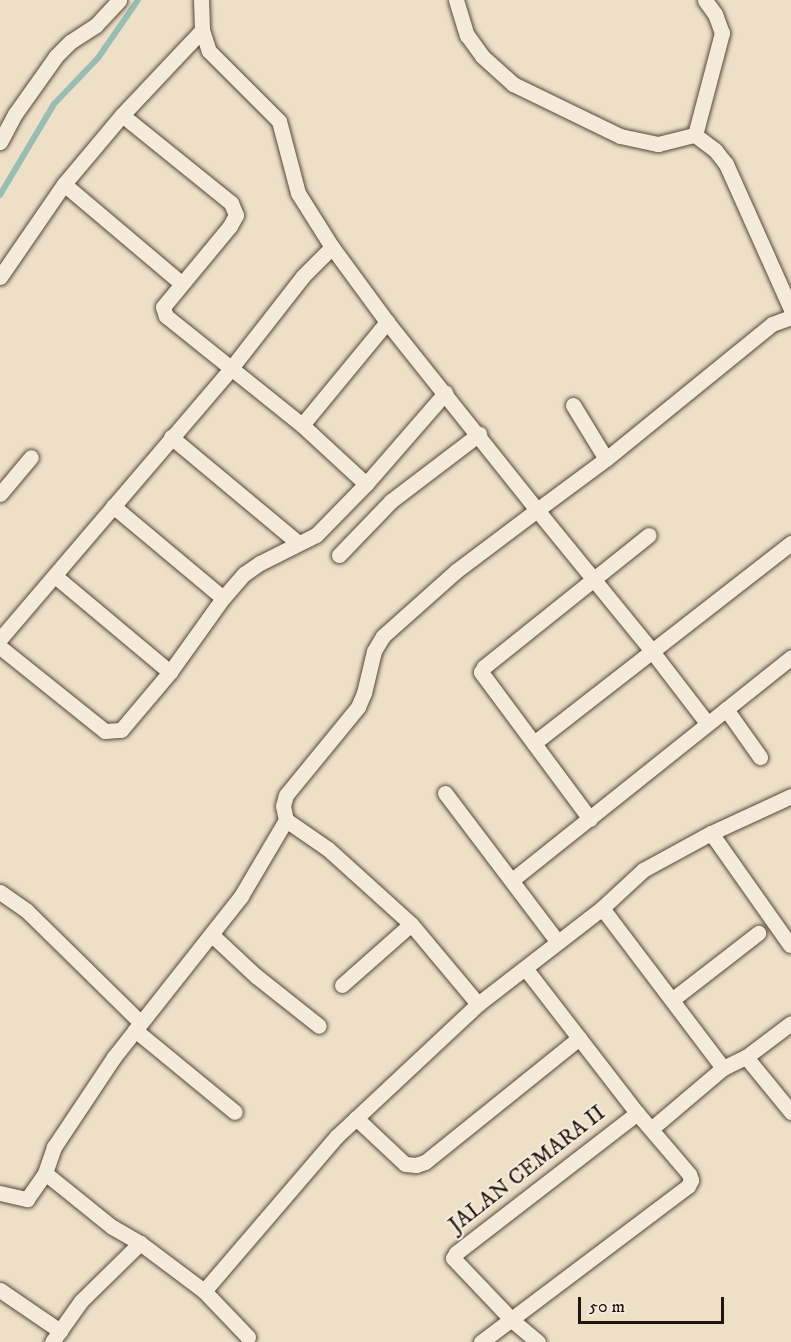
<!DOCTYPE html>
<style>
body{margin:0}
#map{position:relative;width:791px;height:1342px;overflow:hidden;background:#eee0c7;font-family:"IM FELL DW Pica",serif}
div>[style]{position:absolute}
.stream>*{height:6px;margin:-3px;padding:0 3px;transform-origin:3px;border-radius:3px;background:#99bdb3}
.roads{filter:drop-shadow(0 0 2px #55483e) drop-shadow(0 0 2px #55483e)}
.minor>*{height:15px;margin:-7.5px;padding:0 7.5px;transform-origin:7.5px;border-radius:7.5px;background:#f4ebdb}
span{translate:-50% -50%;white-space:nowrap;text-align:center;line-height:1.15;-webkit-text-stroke:4.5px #f4ebdb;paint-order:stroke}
.street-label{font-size:22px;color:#221511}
.scale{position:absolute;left:578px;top:1297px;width:146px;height:27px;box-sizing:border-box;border:3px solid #221511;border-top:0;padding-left:8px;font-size:18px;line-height:21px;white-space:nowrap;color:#221511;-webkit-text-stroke:4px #f4ebdb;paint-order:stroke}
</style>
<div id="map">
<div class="stream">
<i style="left:0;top:195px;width:106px;rotate:-59.3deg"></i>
<i style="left:54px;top:104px;width:64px;rotate:-46.3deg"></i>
<i style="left:98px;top:58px;width:70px;rotate:-55.4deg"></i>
</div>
<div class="roads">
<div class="minor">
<i style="left:201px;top:0;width:30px;rotate:88deg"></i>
<i style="left:202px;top:30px;width:22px;rotate:72deg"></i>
<i style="left:209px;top:51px;width:99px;rotate:45deg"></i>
<i style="left:279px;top:121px;width:74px;rotate:75.2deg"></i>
<i style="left:298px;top:193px;width:64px;rotate:57.8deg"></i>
<i style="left:332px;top:247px;width:93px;rotate:53.7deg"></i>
<i style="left:387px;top:322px;width:241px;rotate:51.4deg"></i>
<i style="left:537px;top:510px;width:86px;rotate:-36.5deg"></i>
<i style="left:606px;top:459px;width:214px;rotate:-39.1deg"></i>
<i style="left:772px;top:324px;width:20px;rotate:-20deg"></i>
<i style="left:456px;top:0;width:37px;rotate:73deg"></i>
<i style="left:467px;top:35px;width:26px;rotate:54deg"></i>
<i style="left:482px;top:56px;width:42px;rotate:42.1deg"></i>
<i style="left:513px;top:84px;width:119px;rotate:25.9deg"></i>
<i style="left:620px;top:136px;width:39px;rotate:12deg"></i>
<i style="left:658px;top:144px;width:38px;rotate:-14deg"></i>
<i style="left:122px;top:115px;width:140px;rotate:38.9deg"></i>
<i style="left:231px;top:203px;width:13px;rotate:67deg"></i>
<i style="left:236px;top:215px;width:13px;rotate:119deg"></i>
<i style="left:230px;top:226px;width:105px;rotate:129.6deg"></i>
<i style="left:163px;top:307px;width:9px;rotate:72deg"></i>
<i style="left:166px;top:316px;width:174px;rotate:38.7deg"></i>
<i style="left:302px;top:425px;width:87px;rotate:42.7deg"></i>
<i style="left:695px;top:135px;width:25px;rotate:37deg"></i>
<i style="left:715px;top:150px;width:18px;rotate:52deg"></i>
<i style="left:726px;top:164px;width:159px;rotate:65.9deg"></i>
<i style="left:695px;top:135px;width:106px;rotate:-75.2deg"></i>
<i style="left:722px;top:33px;width:20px;rotate:-110deg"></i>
<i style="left:715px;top:14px;width:17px;rotate:-126deg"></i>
<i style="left:0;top:142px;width:32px;rotate:-62deg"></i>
<i style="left:15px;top:114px;width:71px;rotate:-54.7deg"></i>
<i style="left:56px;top:56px;width:20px;rotate:-45deg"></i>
<i style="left:70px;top:42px;width:31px;rotate:-33deg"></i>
<i style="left:96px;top:25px;width:34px;rotate:-47deg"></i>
<i style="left:0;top:277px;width:113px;rotate:-55.5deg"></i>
<i style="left:181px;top:283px;width:153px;rotate:-139.8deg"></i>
<i style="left:64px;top:184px;width:90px;rotate:-50deg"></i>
<i style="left:122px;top:115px;width:117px;rotate:-46.7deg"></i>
<i style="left:573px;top:405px;width:63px;rotate:58.6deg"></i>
<i style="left:302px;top:425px;width:134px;rotate:-50.5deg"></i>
<i style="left:171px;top:437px;width:165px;rotate:39.8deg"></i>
<i style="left:0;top:494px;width:48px;rotate:-50deg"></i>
<i style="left:113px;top:506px;width:143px;rotate:39.9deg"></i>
<i style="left:339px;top:555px;width:75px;rotate:-46.1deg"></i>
<i style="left:391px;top:501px;width:111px;rotate:-37.3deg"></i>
<i style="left:55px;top:576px;width:150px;rotate:39.9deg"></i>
<i style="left:0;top:639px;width:358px;rotate:-49.5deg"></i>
<i style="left:232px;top:367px;width:115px;rotate:-52deg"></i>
<i style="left:303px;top:276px;width:41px;rotate:-45deg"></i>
<i style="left:0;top:647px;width:134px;rotate:38.7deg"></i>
<i style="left:105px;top:731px;width:16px;rotate:-4deg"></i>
<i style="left:121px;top:730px;width:76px;rotate:-49.8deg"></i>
<i style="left:170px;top:672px;width:91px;rotate:-54.4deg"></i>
<i style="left:223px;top:598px;width:32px;rotate:-49deg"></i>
<i style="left:244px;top:574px;width:19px;rotate:-35deg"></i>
<i style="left:260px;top:563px;width:63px;rotate:-26.6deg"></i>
<i style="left:316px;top:535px;width:71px;rotate:-45.6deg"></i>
<i style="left:366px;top:484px;width:121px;rotate:-49deg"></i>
<i style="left:726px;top:709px;width:59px;rotate:54.7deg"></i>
<i style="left:534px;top:743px;width:326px;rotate:-37.9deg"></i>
<i style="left:445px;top:793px;width:186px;rotate:52.9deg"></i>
<i style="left:590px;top:819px;width:183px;rotate:-126.6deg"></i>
<i style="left:481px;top:672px;width:6px;rotate:-59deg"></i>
<i style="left:484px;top:667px;width:211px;rotate:-38.7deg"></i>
<i style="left:711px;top:833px;width:137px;rotate:54.8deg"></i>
<i style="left:512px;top:880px;width:357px;rotate:-38.6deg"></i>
<i style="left:0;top:892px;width:33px;rotate:35deg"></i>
<i style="left:27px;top:911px;width:158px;rotate:44.5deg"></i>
<i style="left:602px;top:908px;width:201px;rotate:52.9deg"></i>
<i style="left:212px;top:935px;width:60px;rotate:43deg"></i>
<i style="left:256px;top:976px;width:80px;rotate:38.4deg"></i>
<i style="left:342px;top:985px;width:92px;rotate:-41.5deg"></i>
<i style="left:673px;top:999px;width:108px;rotate:-37.8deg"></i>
<i style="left:478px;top:1004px;width:104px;rotate:-129.9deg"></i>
<i style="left:411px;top:924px;width:112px;rotate:-137.9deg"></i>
<i style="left:328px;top:849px;width:51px;rotate:-145.4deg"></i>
<i style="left:286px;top:820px;width:14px;rotate:-102deg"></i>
<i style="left:283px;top:806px;width:11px;rotate:-75deg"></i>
<i style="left:286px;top:795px;width:114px;rotate:-50.7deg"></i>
<i style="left:358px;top:707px;width:15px;rotate:-67deg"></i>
<i style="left:364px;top:693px;width:43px;rotate:-76.6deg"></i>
<i style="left:374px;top:651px;width:17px;rotate:-59deg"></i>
<i style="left:383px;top:636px;width:98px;rotate:-41.7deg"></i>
<i style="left:456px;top:571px;width:101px;rotate:-37deg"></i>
<i style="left:537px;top:510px;width:181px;rotate:50.8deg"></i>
<i style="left:651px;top:650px;width:92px;rotate:52.5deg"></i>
<i style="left:135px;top:1030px;width:129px;rotate:39.4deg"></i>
<i style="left:746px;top:1057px;width:71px;rotate:50.7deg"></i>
<i style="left:356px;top:1118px;width:67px;rotate:43.2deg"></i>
<i style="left:405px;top:1164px;width:11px;rotate:5deg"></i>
<i style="left:416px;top:1165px;width:9px;rotate:-18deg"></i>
<i style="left:425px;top:1162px;width:198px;rotate:-38.8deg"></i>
<i style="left:651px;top:1129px;width:94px;rotate:-40.3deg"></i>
<i style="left:723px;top:1068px;width:25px;rotate:-26deg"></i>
<i style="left:746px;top:1057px;width:56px;rotate:-37.1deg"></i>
<i style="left:0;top:1193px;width:28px;rotate:13deg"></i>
<i style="left:27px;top:1199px;width:32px;rotate:-55deg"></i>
<i style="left:0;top:1290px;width:73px;rotate:34.3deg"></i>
<i style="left:204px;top:1291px;width:204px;rotate:-49.4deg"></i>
<i style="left:337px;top:1136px;width:193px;rotate:-43.1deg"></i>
<i style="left:478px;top:1004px;width:157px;rotate:-37.7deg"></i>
<i style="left:602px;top:908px;width:56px;rotate:-42.8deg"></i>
<i style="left:643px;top:870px;width:77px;rotate:-28.6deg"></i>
<i style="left:711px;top:833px;width:88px;rotate:-24.8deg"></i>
<i style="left:248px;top:1337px;width:64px;rotate:-133.7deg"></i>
<i style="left:204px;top:1291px;width:80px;rotate:-143.1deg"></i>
<i style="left:140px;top:1243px;width:32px;rotate:-150deg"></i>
<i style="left:112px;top:1227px;width:86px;rotate:-141.1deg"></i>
<i style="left:45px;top:1173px;width:28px;rotate:-71deg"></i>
<i style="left:54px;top:1147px;width:108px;rotate:-56.3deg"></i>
<i style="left:114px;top:1057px;width:205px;rotate:-51.7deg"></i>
<i style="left:241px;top:896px;width:88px;rotate:-59.4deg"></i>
<i style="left:52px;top:1342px;width:50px;rotate:-54.7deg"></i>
<i style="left:81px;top:1301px;width:83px;rotate:-44.5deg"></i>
<i style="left:481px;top:1342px;width:259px;rotate:-37deg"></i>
<i style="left:688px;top:1186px;width:7px;rotate:-63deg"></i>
<i style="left:691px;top:1180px;width:6px;rotate:-108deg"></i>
<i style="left:689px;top:1174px;width:80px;rotate:-130.4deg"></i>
<i style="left:637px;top:1113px;width:183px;rotate:-127.7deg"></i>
<i style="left:538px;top:1342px;width:35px;rotate:-140deg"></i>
<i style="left:511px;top:1319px;width:84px;rotate:-133.6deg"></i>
<i style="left:453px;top:1258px;width:6px;rotate:-59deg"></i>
<i style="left:456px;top:1253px;width:229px;rotate:-37.7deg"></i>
</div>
</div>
<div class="street-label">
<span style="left:527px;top:1169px;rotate:-38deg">JALAN CEMARA II</span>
</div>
<div class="scale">50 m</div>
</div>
